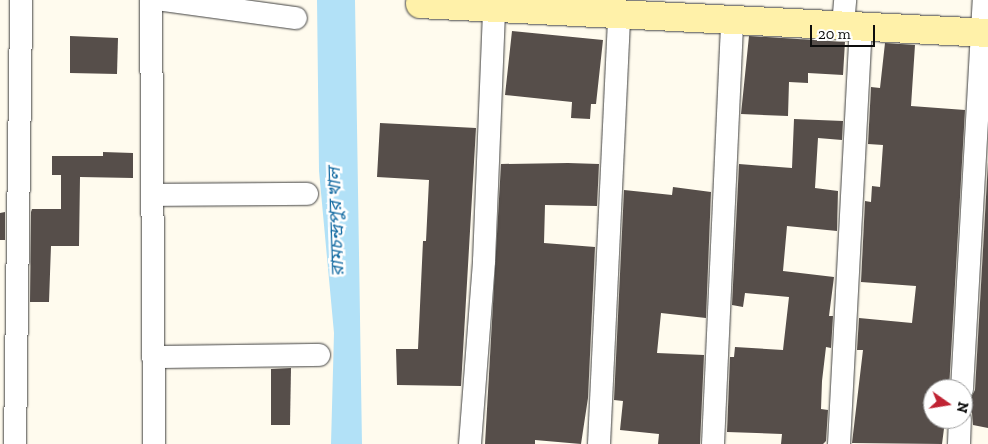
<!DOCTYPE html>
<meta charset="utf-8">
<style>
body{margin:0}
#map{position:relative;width:988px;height:444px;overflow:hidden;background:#fffbee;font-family:"Zilla Slab","Noto Sans Bengali",serif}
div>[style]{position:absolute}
.water>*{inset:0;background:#b2e1f7}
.building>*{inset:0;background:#564e4a}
.roads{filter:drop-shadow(0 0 1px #404040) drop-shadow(0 0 1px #404040)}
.street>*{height:22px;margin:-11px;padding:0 11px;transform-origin:11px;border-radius:11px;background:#fff}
.secondary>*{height:28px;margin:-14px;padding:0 14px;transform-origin:14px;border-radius:14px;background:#fff1a9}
span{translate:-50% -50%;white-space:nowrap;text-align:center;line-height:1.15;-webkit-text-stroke:5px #fff;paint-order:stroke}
.water-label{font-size:18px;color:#146ba2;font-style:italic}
.north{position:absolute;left:923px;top:379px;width:50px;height:50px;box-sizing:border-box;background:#fff;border:1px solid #9e9e9e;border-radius:50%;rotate:103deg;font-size:14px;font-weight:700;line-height:20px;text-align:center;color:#0d0d0d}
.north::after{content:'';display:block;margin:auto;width:18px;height:22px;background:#c02333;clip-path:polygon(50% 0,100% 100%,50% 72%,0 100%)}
.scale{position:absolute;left:810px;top:25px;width:65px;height:22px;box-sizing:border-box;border:2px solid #0d0d0d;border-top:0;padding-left:6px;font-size:15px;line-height:18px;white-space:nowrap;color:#0d0d0d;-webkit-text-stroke:4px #fff;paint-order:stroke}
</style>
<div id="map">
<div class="water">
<i style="clip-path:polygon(317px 0,355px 0,362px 444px,331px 444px,334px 333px,319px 171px)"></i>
</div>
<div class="building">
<i style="clip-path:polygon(512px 31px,603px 40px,596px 104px,591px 104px,590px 119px,571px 118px,572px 102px,505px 95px)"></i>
<i style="clip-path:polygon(70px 36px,118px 38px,117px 74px,70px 73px)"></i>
<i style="clip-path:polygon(749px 36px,845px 42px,843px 75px,808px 73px,808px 83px,789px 82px,788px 116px,741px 114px)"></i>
<i style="clip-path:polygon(885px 43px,915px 45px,911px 106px,965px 110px,949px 389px,933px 389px,933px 420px,945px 421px,942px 444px,852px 443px,863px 350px,857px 350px,859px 318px,912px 323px,916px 286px,861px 282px,865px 201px,871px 202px,872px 186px,880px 187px,883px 145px,868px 144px,871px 87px,880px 88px)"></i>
<i style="clip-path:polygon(794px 119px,843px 121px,842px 140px,818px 138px,815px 188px,838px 191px,837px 231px,787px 226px,783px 271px,834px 277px,829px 316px,833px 316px,831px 348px,826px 347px,822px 381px,821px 409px,828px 410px,826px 441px,823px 444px,781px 444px,782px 434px,727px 432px,730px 357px,734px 357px,735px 347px,783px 350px,789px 297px,745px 293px,743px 307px,732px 305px,739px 164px,792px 168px)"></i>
<i style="clip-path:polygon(380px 123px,476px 128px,461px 386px,397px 385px,396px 349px,418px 349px,423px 241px,426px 241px,429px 180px,377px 177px)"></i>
<i style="clip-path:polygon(103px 152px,133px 153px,133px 178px,80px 177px,79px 246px,51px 246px,49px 302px,30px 302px,31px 212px,32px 209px,61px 209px,61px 175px,52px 175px,52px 156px,103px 156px)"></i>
<i style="clip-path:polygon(988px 162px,988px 428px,973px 425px,972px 413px,966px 407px,975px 390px)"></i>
<i style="clip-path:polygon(568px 163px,599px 164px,597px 206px,545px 205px,544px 243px,595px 247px,588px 398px,581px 444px,535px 440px,535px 444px,485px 444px,501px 164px)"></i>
<i style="clip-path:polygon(673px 187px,711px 192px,706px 318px,661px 313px,657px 353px,704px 355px,700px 444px,658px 444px,659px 434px,620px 430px,623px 401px,614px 400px,624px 190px,672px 195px)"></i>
<i style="clip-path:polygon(5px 212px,5px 240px,0 240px,0 213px)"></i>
<i style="clip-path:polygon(291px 368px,290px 425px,271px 425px,271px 369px)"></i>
</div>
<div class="roads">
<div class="street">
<i style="left:151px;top:0;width:444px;rotate:89.6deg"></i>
<i style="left:164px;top:0;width:133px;rotate:7.8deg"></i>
<i style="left:843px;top:25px;width:25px;rotate:-85deg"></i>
<i style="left:153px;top:195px;width:154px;rotate:-0.4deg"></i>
<i style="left:153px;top:357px;width:166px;rotate:-0.7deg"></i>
<i style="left:962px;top:389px;width:390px;rotate:-86.8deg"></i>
<i style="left:15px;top:444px;width:444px;rotate:-89.2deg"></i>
<i style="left:470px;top:444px;width:184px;rotate:-85.6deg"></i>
<i style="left:484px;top:261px;width:253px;rotate:-87.7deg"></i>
<i style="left:599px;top:444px;width:430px;rotate:-87.3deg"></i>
<i style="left:713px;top:444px;width:424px;rotate:-87.4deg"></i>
<i style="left:839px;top:444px;width:419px;rotate:-87deg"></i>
<i style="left:959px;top:444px;width:25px;rotate:-88deg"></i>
</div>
<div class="secondary">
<i style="left:420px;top:4px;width:569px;rotate:2.92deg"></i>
</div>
</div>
<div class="water-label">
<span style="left:336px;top:222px;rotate:-92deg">রামচন্দ্রপুর খাল</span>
</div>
<div class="north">N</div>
<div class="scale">20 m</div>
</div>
